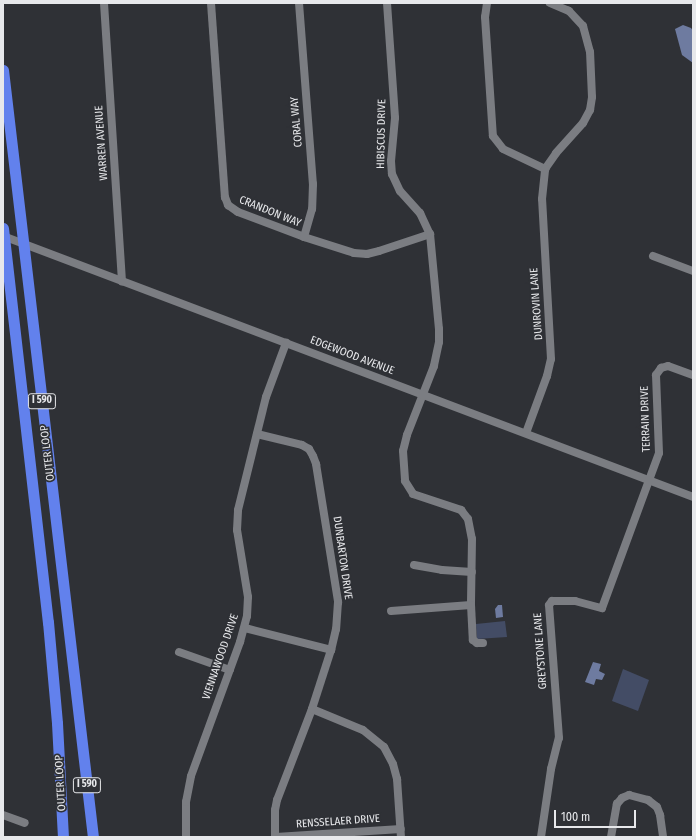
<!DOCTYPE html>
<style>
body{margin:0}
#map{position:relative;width:696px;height:840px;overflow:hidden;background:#2f3136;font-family:"Fira Sans Condensed",sans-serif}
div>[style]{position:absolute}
.green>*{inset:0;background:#434c65}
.water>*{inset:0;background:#6e7ba0}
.minor>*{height:8px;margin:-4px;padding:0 4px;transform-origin:4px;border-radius:4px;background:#7b7d82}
.highway>*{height:11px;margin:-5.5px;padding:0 5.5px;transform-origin:5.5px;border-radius:5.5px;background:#6281ed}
span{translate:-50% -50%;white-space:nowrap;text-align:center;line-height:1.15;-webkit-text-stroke:3.5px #2f3136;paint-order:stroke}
.shield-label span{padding:1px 3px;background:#2f3136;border:1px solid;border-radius:3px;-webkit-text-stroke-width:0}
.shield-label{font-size:10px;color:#e7e8eb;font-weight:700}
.street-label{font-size:11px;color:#e7e8eb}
.frame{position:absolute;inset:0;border:4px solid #e7e8eb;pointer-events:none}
.scale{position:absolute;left:554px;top:810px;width:82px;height:18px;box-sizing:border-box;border:2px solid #e7e8eb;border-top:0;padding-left:5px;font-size:12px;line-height:14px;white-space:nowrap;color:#e7e8eb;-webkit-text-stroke:3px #2f3136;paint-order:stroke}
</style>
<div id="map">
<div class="green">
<i style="clip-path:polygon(505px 621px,507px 637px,477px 639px,476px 624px)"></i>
<i style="clip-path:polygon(623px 669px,649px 680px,638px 711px,612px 701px)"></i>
</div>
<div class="water">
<i style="clip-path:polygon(683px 25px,691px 28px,693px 31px,693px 63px,682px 55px,675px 29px)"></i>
<i style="clip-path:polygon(498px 605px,502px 605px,503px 617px,496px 618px,495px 609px)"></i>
<i style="clip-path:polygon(593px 662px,601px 664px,599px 671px,605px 674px,602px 680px,596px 679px,594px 685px,585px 682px)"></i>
</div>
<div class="minor">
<i style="left:104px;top:3px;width:279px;rotate:86.3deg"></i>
<i style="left:211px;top:3px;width:195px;rotate:85.9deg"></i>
<i style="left:225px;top:197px;width:9px;rotate:69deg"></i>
<i style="left:228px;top:205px;width:12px;rotate:35deg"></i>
<i style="left:238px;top:212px;width:71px;rotate:20.7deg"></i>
<i style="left:304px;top:237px;width:52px;rotate:17.7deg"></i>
<i style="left:354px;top:253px;width:13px;rotate:4deg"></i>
<i style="left:367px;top:254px;width:12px;rotate:-14deg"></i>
<i style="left:379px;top:251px;width:54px;rotate:-18.4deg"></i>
<i style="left:299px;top:3px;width:182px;rotate:85.6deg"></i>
<i style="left:313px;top:184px;width:25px;rotate:92deg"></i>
<i style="left:312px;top:209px;width:29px;rotate:106deg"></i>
<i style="left:387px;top:3px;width:115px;rotate:86deg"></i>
<i style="left:395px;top:118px;width:43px;rotate:95.3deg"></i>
<i style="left:391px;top:161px;width:13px;rotate:86deg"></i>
<i style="left:392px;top:174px;width:19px;rotate:65deg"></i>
<i style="left:400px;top:191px;width:30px;rotate:48deg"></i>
<i style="left:420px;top:213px;width:23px;rotate:65deg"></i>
<i style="left:430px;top:234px;width:95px;rotate:84.6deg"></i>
<i style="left:439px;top:329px;width:13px;rotate:90deg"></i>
<i style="left:439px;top:342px;width:25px;rotate:102deg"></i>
<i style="left:434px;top:366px;width:74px;rotate:111.4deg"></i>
<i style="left:407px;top:435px;width:16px;rotate:104deg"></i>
<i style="left:403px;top:451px;width:30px;rotate:86deg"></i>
<i style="left:405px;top:481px;width:15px;rotate:58deg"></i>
<i style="left:413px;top:494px;width:51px;rotate:18.4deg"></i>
<i style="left:461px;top:510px;width:11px;rotate:52deg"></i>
<i style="left:468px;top:519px;width:20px;rotate:79deg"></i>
<i style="left:472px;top:539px;width:66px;rotate:90.9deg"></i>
<i style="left:471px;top:605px;width:35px;rotate:87deg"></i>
<i style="left:473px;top:640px;width:5px;rotate:37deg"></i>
<i style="left:477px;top:643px;width:6px"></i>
<i style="left:487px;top:3px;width:14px;rotate:98deg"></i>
<i style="left:485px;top:17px;width:119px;rotate:86.2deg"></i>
<i style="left:493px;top:136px;width:16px;rotate:52deg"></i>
<i style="left:503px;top:149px;width:47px;rotate:25.5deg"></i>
<i style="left:545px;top:169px;width:19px;rotate:-55deg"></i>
<i style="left:556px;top:153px;width:40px;rotate:-48deg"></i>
<i style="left:583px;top:123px;width:15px;rotate:-62deg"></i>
<i style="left:590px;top:110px;width:13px;rotate:-81deg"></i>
<i style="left:592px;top:97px;width:45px;rotate:-92.5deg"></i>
<i style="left:590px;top:52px;width:27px;rotate:-105deg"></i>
<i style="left:583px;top:26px;width:21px;rotate:-133deg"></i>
<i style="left:569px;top:11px;width:21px;rotate:-157deg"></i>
<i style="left:3px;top:236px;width:738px;rotate:20.72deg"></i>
<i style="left:653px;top:256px;width:43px;rotate:20.6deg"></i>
<i style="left:526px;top:433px;width:61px;rotate:-69.8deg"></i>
<i style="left:547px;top:376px;width:17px;rotate:-77deg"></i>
<i style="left:551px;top:359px;width:160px;rotate:-93.2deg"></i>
<i style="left:542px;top:199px;width:30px;rotate:-84deg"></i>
<i style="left:257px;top:434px;width:46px;rotate:13.7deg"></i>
<i style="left:302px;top:445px;width:8px;rotate:30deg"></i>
<i style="left:309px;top:449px;width:8px;rotate:60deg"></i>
<i style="left:313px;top:456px;width:9px;rotate:69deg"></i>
<i style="left:316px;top:464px;width:140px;rotate:80.9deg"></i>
<i style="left:338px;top:602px;width:27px;rotate:94deg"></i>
<i style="left:336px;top:629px;width:22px;rotate:103deg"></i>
<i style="left:331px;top:650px;width:62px;rotate:107.9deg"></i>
<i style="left:312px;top:709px;width:97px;rotate:111deg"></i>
<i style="left:277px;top:800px;width:10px;rotate:101deg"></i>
<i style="left:275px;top:810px;width:27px;rotate:90deg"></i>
<i style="left:414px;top:565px;width:28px;rotate:10deg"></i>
<i style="left:442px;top:570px;width:30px;rotate:4deg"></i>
<i style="left:391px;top:611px;width:80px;rotate:-4.3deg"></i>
<i style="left:245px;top:628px;width:89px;rotate:14.3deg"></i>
<i style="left:179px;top:652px;width:54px;rotate:19.4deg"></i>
<i style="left:312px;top:709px;width:55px;rotate:22.4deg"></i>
<i style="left:363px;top:730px;width:27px;rotate:39deg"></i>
<i style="left:384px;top:747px;width:19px;rotate:62deg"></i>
<i style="left:393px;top:764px;width:16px;rotate:75deg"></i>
<i style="left:397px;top:779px;width:58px;rotate:86.1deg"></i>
<i style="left:3px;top:815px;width:23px;rotate:20deg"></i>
<i style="left:186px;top:837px;width:35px;rotate:-90deg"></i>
<i style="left:186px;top:802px;width:26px;rotate:-79deg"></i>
<i style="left:191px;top:776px;width:143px;rotate:-69.9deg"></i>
<i style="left:240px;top:642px;width:27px;rotate:-75deg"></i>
<i style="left:247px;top:616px;width:19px;rotate:-87deg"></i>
<i style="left:248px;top:597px;width:68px;rotate:-99.3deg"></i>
<i style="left:237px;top:530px;width:20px;rotate:-87deg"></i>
<i style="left:238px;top:510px;width:116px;rotate:-76.1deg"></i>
<i style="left:266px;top:397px;width:58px;rotate:-69.7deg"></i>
<i style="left:276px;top:837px;width:125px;rotate:-3.7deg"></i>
<i style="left:541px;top:837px;width:69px;rotate:-81.6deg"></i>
<i style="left:551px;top:769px;width:32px;rotate:-76deg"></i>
<i style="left:559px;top:738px;width:133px;rotate:-94.3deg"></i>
<i style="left:549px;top:605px;width:5px;rotate:-53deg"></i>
<i style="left:552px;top:601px;width:23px"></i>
<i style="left:575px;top:601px;width:28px;rotate:15deg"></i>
<i style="left:602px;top:608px;width:165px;rotate:-69.8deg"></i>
<i style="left:659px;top:453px;width:78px;rotate:-92.2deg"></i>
<i style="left:656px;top:375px;width:9px;rotate:-54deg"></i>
<i style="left:661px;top:368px;width:7px;rotate:-16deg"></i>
<i style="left:668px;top:366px;width:27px;rotate:20deg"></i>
<i style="left:611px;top:837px;width:34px;rotate:-80deg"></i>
<i style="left:617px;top:804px;width:8px;rotate:-50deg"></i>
<i style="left:622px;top:798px;width:8px;rotate:-23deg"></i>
<i style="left:629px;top:795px;width:20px;rotate:15deg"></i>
<i style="left:648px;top:800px;width:11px;rotate:38deg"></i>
<i style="left:657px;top:807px;width:9px;rotate:69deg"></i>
<i style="left:660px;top:815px;width:22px;rotate:82deg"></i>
</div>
<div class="highway">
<i style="left:3px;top:70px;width:772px;rotate:83.31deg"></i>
<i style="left:3px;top:228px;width:397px;rotate:83.5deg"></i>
<i style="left:48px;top:622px;width:101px;rotate:84.9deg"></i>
<i style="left:57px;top:723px;width:114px;rotate:87deg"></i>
</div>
<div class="shield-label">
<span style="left:42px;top:401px">I 590</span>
<span style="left:87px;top:785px">I 590</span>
</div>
<div class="street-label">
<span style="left:297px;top:122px;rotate:-95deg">CORAL WAY</span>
<span style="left:382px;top:134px;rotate:-89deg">HIBISCUS DRIVE</span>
<span style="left:102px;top:143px;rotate:-94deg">WARREN AVENUE</span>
<span style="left:270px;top:212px;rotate:22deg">CRANDON WAY</span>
<span style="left:537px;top:304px;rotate:-94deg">DUNROVIN LANE</span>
<span style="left:352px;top:356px;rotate:21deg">EDGEWOOD AVENUE</span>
<span style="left:646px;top:419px;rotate:-92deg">TERRAIN DRIVE</span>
<span style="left:48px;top:453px;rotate:-97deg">OUTER LOOP</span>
<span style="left:342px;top:558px;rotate:82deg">DUNBARTON DRIVE</span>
<span style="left:541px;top:651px;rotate:-94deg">GREYSTONE LANE</span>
<span style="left:221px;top:657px;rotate:-71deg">VIENNAWOOD DRIVE</span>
<span style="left:61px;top:783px;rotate:-93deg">OUTER LOOP</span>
<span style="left:338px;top:822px;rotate:-4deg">RENSSELAER DRIVE</span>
</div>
<div class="frame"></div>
<div class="scale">100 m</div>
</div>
